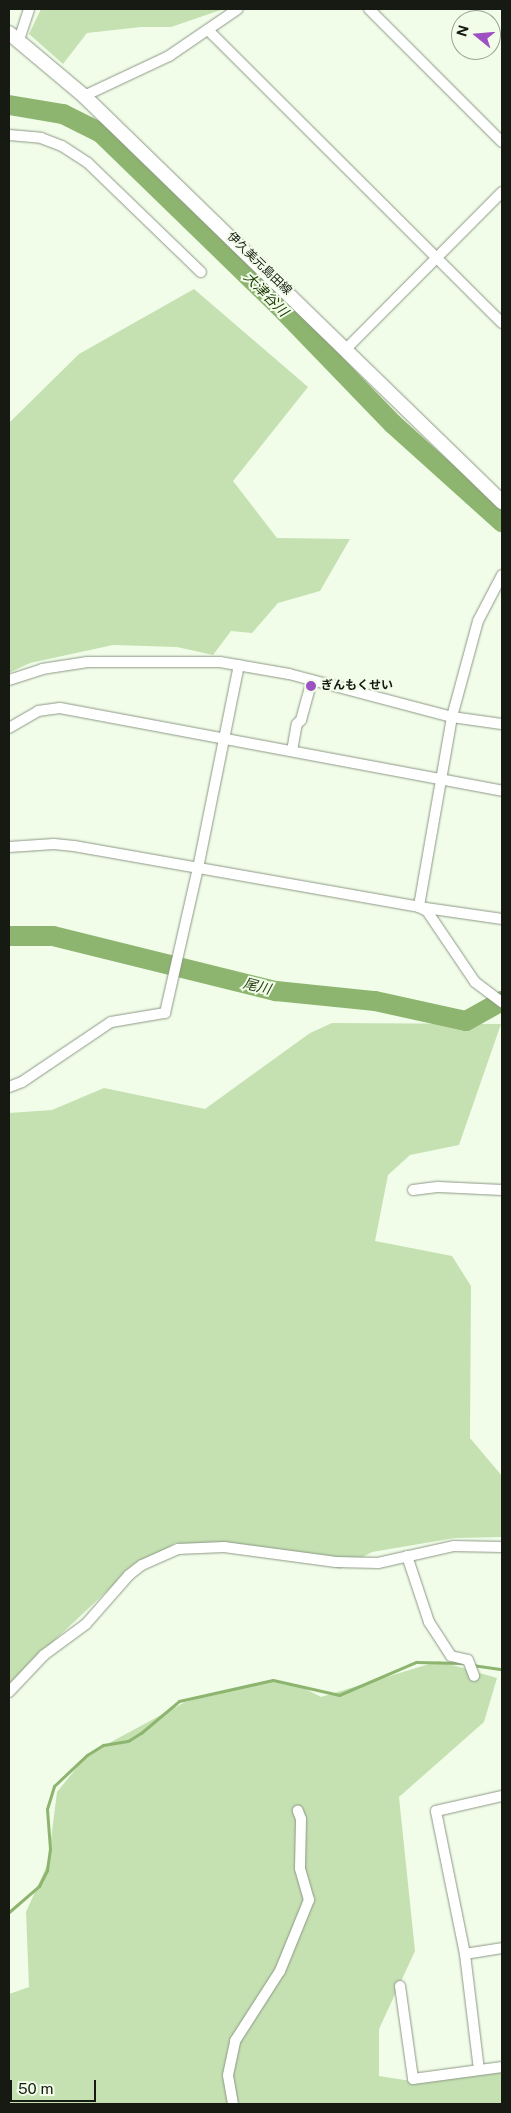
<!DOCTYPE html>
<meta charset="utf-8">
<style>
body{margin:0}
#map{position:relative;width:511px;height:2113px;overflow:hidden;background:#f1fde9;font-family:"Public Sans","Noto Sans JP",sans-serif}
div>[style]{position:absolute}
.green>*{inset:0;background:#c5e1b2}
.stream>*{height:3px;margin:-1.5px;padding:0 1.5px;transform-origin:1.5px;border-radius:1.5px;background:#8db56f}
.river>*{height:20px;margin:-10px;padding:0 10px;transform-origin:10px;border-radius:10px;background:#8db56f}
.roads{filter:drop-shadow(0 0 1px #8d9885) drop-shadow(0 0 1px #8d9885)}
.street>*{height:10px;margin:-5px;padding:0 5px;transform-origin:5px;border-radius:5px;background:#fff}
.secondary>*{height:14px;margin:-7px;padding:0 7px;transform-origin:7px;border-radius:7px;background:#fff}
.dots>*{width:14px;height:14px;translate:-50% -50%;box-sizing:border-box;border:2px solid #f1fde9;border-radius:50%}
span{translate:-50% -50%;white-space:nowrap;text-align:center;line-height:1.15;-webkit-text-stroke:4px #f1fde9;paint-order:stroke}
.street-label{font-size:12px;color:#161a13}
.poi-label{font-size:12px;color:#161a13;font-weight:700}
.left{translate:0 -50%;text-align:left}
.water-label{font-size:14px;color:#253f0d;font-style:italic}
.frame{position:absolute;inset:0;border:10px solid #161a13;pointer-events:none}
.north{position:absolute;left:451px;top:10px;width:50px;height:50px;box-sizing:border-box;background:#f1fde9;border:1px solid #99a293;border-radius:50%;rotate:287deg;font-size:14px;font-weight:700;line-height:20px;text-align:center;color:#161a13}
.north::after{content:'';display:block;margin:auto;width:18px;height:22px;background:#9d51c3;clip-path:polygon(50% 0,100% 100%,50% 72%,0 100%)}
.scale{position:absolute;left:10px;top:2080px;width:86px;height:22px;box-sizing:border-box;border:2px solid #161a13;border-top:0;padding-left:6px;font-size:15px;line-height:18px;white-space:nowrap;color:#161a13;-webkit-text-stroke:4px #f1fde9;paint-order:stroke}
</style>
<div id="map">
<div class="green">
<i style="clip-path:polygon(41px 9px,224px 9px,171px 27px,141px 27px,87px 33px,63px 64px,29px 34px)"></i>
<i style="clip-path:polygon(194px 289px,308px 387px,233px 481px,277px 538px,350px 539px,320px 591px,278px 603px,252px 633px,231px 631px,213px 655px,177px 647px,113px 645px,30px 663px,9px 673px,9px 423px,79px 354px)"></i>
<i style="clip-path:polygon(332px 1023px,501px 1024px,459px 1145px,410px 1155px,388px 1175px,375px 1241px,452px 1256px,471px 1286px,470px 1438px,502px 1476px,502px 1537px,455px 1538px,372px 1552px,340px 1569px,297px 1557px,175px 1543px,108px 1590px,25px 1668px,9px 1693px,9px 1113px,52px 1110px,104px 1088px,205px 1109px,310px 1033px)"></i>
<i style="clip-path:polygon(439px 1661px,497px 1678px,484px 1722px,399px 1797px,415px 1951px,379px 2029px,379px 2076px,411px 2081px,502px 2071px,502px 2104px,9px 2104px,9px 1994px,29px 1987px,26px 1912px,48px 1863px,57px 1792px,87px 1755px,185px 1702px,266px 1681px,298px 1685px,321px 1697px)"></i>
</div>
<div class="stream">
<i style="left:472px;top:1665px;width:30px;rotate:8deg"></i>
<i style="left:9px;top:1912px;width:40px;rotate:-41deg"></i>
<i style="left:39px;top:1886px;width:18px;rotate:-63deg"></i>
<i style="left:47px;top:1870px;width:21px;rotate:-82deg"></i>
<i style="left:50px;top:1849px;width:40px;rotate:-94.3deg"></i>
<i style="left:47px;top:1809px;width:24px;rotate:-73deg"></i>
<i style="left:54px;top:1786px;width:45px;rotate:-43.2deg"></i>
<i style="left:87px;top:1755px;width:19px;rotate:-32deg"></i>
<i style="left:103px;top:1745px;width:25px;rotate:-9deg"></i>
<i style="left:128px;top:1741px;width:15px;rotate:-32deg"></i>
<i style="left:141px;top:1733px;width:50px;rotate:-40.1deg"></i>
<i style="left:179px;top:1701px;width:96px;rotate:-12.6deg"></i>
<i style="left:273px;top:1680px;width:68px;rotate:12.8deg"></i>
<i style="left:339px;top:1695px;width:84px;rotate:-23.2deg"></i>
<i style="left:416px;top:1662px;width:45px;rotate:1.3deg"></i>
</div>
<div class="river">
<i style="left:9px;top:105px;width:55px;rotate:9.5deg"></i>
<i style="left:63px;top:114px;width:42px;rotate:26.6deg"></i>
<i style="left:101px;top:133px;width:248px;rotate:44.2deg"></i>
<i style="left:279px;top:306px;width:164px;rotate:46deg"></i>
<i style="left:393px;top:424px;width:147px;rotate:42deg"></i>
<i style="left:9px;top:936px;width:44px"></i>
<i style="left:53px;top:936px;width:230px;rotate:13.9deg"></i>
<i style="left:276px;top:991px;width:100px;rotate:5.8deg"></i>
<i style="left:375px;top:1001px;width:93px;rotate:12.4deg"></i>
<i style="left:466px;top:1021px;width:41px;rotate:-29.1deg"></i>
</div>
<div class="roads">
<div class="street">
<i style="left:369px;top:9px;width:188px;rotate:45deg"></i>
<i style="left:209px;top:31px;width:414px;rotate:44.9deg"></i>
<i style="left:19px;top:40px;width:33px;rotate:-72deg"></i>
<i style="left:84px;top:96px;width:94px;rotate:-25.2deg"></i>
<i style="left:169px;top:56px;width:83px;rotate:-34.3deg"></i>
<i style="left:9px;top:135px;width:32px;rotate:5deg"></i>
<i style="left:41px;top:138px;width:22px;rotate:21deg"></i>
<i style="left:62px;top:146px;width:31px;rotate:33deg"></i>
<i style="left:88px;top:163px;width:157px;rotate:44deg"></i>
<i style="left:346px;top:349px;width:221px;rotate:-45.2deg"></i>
<i style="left:502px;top:575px;width:52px;rotate:117.6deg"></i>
<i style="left:478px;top:621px;width:99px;rotate:105.2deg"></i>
<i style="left:452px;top:717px;width:193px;rotate:99.9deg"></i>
<i style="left:419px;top:907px;width:84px;rotate:8.2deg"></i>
<i style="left:9px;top:680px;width:35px;rotate:-18deg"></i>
<i style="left:42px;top:669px;width:46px;rotate:-8.8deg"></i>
<i style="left:87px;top:662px;width:133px"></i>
<i style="left:220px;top:662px;width:70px;rotate:9.9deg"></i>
<i style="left:289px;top:674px;width:169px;rotate:14.8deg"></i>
<i style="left:452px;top:717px;width:50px;rotate:8deg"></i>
<i style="left:9px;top:728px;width:34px;rotate:-30deg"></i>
<i style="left:38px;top:711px;width:22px;rotate:-8deg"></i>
<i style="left:60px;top:708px;width:450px;rotate:10.6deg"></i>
<i style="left:292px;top:751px;width:27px;rotate:-80deg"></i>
<i style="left:297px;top:724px;width:6px;rotate:-45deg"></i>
<i style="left:301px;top:720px;width:41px;rotate:-74.6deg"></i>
<i style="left:9px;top:847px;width:45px;rotate:-3.8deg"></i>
<i style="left:54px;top:844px;width:20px;rotate:6deg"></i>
<i style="left:74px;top:846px;width:350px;rotate:10deg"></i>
<i style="left:419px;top:907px;width:9px;rotate:27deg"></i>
<i style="left:427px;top:911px;width:86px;rotate:55.9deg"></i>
<i style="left:475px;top:982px;width:34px;rotate:37deg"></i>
<i style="left:9px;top:1087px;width:14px;rotate:-21deg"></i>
<i style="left:22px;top:1082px;width:107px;rotate:-34deg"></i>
<i style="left:111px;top:1022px;width:55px;rotate:-9.5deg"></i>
<i style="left:165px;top:1013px;width:149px;rotate:-77.2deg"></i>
<i style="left:198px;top:868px;width:207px;rotate:-78.6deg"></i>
<i style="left:413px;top:1190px;width:26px;rotate:-7deg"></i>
<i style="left:439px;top:1187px;width:63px;rotate:2.7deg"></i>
<i style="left:407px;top:1556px;width:70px;rotate:71.6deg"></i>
<i style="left:429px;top:1622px;width:40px;rotate:57.1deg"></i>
<i style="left:451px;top:1656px;width:17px;rotate:13deg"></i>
<i style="left:468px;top:1660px;width:17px;rotate:69deg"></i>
<i style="left:9px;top:1692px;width:51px;rotate:-46.6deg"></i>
<i style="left:44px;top:1655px;width:52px;rotate:-36.4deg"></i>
<i style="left:86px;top:1624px;width:65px;rotate:-48.7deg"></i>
<i style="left:129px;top:1575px;width:16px;rotate:-38deg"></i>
<i style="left:142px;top:1565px;width:39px;rotate:-24deg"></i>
<i style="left:178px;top:1549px;width:46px;rotate:-2.5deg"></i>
<i style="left:224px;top:1547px;width:113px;rotate:7.6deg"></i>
<i style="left:336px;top:1562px;width:42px;rotate:1.4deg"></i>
<i style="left:378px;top:1563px;width:78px;rotate:-12.6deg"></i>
<i style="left:454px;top:1546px;width:48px;rotate:1.2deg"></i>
<i style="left:465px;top:1954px;width:37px;rotate:-9deg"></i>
<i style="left:400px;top:1986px;width:94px;rotate:82deg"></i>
<i style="left:413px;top:2079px;width:90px;rotate:-7.7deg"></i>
<i style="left:479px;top:2070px;width:117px;rotate:-96.9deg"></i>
<i style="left:465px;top:1954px;width:146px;rotate:-101.5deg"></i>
<i style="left:436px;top:1811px;width:68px;rotate:-12.8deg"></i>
<i style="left:233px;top:2104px;width:29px;rotate:-100deg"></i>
<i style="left:228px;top:2075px;width:35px;rotate:-78deg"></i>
<i style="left:235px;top:2041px;width:83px;rotate:-57.3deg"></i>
<i style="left:280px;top:1971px;width:77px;rotate:-67.8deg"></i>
<i style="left:309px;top:1900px;width:33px;rotate:-106deg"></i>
<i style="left:300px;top:1868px;width:49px;rotate:-88.8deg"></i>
<i style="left:301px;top:1819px;width:9px;rotate:-111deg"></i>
</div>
<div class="secondary">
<i style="left:9px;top:33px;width:98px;rotate:40deg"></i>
<i style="left:84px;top:96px;width:583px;rotate:44.17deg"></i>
</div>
</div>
<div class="dots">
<i style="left:311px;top:686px;background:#9d51c3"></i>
</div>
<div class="street-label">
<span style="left:259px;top:264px;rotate:44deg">伊久美元島田線</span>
</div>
<div class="poi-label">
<span class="left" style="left:321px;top:686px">ぎんもくせい</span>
</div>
<div class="water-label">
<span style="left:266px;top:294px;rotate:45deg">大津谷川</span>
<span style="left:257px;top:986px;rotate:14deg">尾川</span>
</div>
<div class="frame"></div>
<div class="north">N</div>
<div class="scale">50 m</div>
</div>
